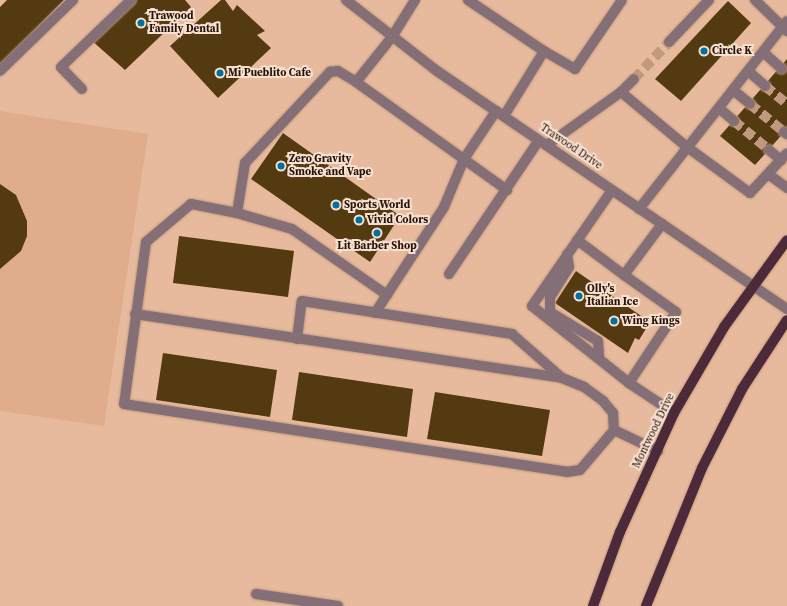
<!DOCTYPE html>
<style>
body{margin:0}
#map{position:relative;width:787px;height:606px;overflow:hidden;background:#e8ba9d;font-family:"Source Serif 4",serif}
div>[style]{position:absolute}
.built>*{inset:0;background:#e0ad8c}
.building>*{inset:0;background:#543a11}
.minor-tunnel>*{height:10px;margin-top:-5px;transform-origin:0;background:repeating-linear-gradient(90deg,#c1997f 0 10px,transparent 0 15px)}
.roads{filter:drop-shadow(0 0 1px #c1997f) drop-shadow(0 0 1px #c1997f)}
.minor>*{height:10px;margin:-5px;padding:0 5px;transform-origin:5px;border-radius:5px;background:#856f77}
.major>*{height:10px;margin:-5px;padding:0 5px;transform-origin:5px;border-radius:5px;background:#4d2a39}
.dots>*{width:11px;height:11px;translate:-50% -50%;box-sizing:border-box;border:2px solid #f8e0d1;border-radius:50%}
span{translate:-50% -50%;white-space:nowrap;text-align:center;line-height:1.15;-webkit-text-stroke:4px #f8e0d1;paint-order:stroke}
.poi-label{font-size:11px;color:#251409;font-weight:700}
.left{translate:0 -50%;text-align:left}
.street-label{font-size:11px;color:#251409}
</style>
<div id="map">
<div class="built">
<i style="clip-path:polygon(0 111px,148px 134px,104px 426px,0 411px)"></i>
</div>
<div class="building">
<i style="clip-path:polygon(7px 0,64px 0,0 65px,0 7px)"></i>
<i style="clip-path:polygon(133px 0,185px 0,191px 7px,125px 70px,91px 40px)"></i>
<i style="clip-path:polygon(221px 0,225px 0,233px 11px,237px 5px,265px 31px,257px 35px,271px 48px,218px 98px,170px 46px)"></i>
<i style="clip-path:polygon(728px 1px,751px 23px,681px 101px,655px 79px)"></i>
<i style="clip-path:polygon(787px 59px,787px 129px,755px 165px,720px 136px)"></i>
<i style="clip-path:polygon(283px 133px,400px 216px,370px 262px,251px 179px)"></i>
<i style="clip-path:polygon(0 184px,16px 195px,27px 221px,27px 236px,21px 251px,0 269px)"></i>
<i style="clip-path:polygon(179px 236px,294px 251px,288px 297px,173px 283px)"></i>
<i style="clip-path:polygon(576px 271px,647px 320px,644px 325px,647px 327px,639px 340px,635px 338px,628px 353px,555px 303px)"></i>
<i style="clip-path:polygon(163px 353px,277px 370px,270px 417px,156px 400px)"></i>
<i style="clip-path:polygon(299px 372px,413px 389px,407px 437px,292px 420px)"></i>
<i style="clip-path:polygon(435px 392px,550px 410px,542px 456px,427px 439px)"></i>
</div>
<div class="minor-tunnel">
<i style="left:634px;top:79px;width:51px;rotate:-46.6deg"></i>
<i style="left:765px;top:86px;width:28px;rotate:39deg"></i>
<i style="left:750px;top:104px;width:44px;rotate:39.5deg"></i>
<i style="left:734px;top:121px;width:45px;rotate:39.6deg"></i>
</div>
<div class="roads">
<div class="minor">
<i style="left:346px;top:0;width:115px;rotate:38deg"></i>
<i style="left:437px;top:71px;width:423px;rotate:34.2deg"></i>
<i style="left:468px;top:0;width:92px;rotate:33.9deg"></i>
<i style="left:755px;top:0;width:45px;rotate:44.1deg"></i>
<i style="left:669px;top:42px;width:58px;rotate:-46.4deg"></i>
<i style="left:763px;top:52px;width:25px;rotate:42deg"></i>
<i style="left:0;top:71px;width:102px;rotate:-44.2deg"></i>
<i style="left:748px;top:71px;width:23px;rotate:41deg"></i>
<i style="left:356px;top:82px;width:186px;rotate:35.6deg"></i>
<i style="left:82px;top:89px;width:30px;rotate:-134deg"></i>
<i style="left:61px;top:67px;width:97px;rotate:-43.7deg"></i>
<i style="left:733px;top:90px;width:22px;rotate:39deg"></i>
<i style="left:621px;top:92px;width:86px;rotate:39.8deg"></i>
<i style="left:687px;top:147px;width:78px;rotate:36.1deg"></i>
<i style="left:750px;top:193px;width:54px;rotate:-47.2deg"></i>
<i style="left:719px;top:108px;width:20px;rotate:41deg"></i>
<i style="left:504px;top:116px;width:76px;rotate:-58.4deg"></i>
<i style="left:544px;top:51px;width:36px;rotate:30deg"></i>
<i style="left:575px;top:69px;width:83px;rotate:-55.7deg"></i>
<i style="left:784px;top:132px;width:4px;rotate:34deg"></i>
<i style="left:547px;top:145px;width:91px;rotate:-35.6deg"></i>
<i style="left:621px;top:92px;width:18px;rotate:-45deg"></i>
<i style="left:769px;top:150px;width:16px;rotate:40deg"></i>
<i style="left:768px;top:174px;width:24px;rotate:36deg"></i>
<i style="left:612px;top:190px;width:141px;rotate:124.6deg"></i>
<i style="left:532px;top:306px;width:124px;rotate:38.4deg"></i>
<i style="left:629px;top:383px;width:54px;rotate:33.7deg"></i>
<i style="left:639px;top:209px;width:239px;rotate:-51.8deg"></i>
<i style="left:237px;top:213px;width:47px;rotate:-168.9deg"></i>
<i style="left:191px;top:204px;width:59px;rotate:139.8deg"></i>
<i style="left:146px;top:242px;width:163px;rotate:97.7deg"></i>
<i style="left:124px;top:404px;width:448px;rotate:8.7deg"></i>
<i style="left:567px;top:472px;width:13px;rotate:-9deg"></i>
<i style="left:580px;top:470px;width:52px;rotate:-49.6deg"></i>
<i style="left:577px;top:240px;width:59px;rotate:36.7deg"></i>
<i style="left:567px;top:254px;width:13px;rotate:81deg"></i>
<i style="left:569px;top:267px;width:36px;rotate:122deg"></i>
<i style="left:550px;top:298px;width:14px;rotate:90deg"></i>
<i style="left:550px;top:312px;width:56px;rotate:31.1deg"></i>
<i style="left:598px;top:341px;width:15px;rotate:86deg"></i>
<i style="left:449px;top:274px;width:161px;rotate:-56.1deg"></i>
<i style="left:387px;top:295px;width:116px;rotate:-145.2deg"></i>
<i style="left:292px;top:229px;width:57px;rotate:-163.8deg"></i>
<i style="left:237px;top:213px;width:51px;rotate:-80.9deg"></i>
<i style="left:245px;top:163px;width:125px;rotate:-47deg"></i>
<i style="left:330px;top:72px;width:8px;rotate:-7deg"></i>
<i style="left:338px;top:71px;width:21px;rotate:31deg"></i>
<i style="left:356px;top:82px;width:58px;rotate:-51.3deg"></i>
<i style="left:392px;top:37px;width:44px;rotate:-58.1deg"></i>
<i style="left:375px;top:313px;width:126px;rotate:-56.9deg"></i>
<i style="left:444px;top:207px;width:52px;rotate:-67.4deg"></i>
<i style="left:464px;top:159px;width:58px;rotate:-56.3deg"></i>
<i style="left:135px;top:314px;width:432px;rotate:8.5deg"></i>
<i style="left:562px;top:378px;width:24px;rotate:22deg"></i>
<i style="left:584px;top:387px;width:24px;rotate:36deg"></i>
<i style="left:603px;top:401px;width:16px;rotate:50deg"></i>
<i style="left:613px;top:413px;width:17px;rotate:87deg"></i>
<i style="left:614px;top:430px;width:49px;rotate:25.5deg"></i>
<i style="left:297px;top:339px;width:38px;rotate:-83deg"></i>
<i style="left:302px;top:301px;width:213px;rotate:8.9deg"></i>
<i style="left:512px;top:334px;width:67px;rotate:41.3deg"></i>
<i style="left:629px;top:383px;width:85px;rotate:-56.5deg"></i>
<i style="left:676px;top:312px;width:64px;rotate:-144.6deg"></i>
<i style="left:624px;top:275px;width:64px;rotate:-53.3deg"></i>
<i style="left:256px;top:594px;width:83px;rotate:8.3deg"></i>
</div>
<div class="major">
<i style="left:593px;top:606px;width:79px;rotate:-70deg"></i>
<i style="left:620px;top:532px;width:131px;rotate:-65.6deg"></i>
<i style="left:674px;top:413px;width:99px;rotate:-59.8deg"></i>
<i style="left:724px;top:327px;width:107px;rotate:-54.1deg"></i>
<i style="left:646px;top:606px;width:149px;rotate:-67.9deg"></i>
<i style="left:702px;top:468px;width:89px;rotate:-63.1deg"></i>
<i style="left:742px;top:389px;width:82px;rotate:-56.9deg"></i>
</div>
</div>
<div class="dots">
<i style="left:141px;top:23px;background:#00709c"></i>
<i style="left:704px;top:51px;background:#00709c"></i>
<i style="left:220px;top:73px;background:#00709c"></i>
<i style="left:281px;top:166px;background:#00709c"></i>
<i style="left:336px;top:205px;background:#00709c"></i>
<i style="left:359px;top:220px;background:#00709c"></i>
<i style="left:377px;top:233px;background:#00709c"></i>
<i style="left:579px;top:296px;background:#00709c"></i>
<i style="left:614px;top:321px;background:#00709c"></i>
</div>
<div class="poi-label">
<span class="left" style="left:149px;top:23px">Trawood<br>Family Dental</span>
<span class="left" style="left:712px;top:51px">Circle K</span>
<span class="left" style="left:228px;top:73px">Mi Pueblito Cafe</span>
<span class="left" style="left:289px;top:166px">Zero Gravity<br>Smoke and Vape</span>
<span class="left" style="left:344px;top:205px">Sports World</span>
<span class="left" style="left:367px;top:220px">Vivid Colors</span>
<span style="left:377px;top:246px">Lit Barber Shop</span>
<span class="left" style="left:587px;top:296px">Olly's<br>Italian Ice</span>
<span class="left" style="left:622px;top:321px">Wing Kings</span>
</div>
<div class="street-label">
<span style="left:571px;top:147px;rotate:34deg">Trawood Drive</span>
<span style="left:654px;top:431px;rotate:-64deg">Montwood Drive</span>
</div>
</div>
